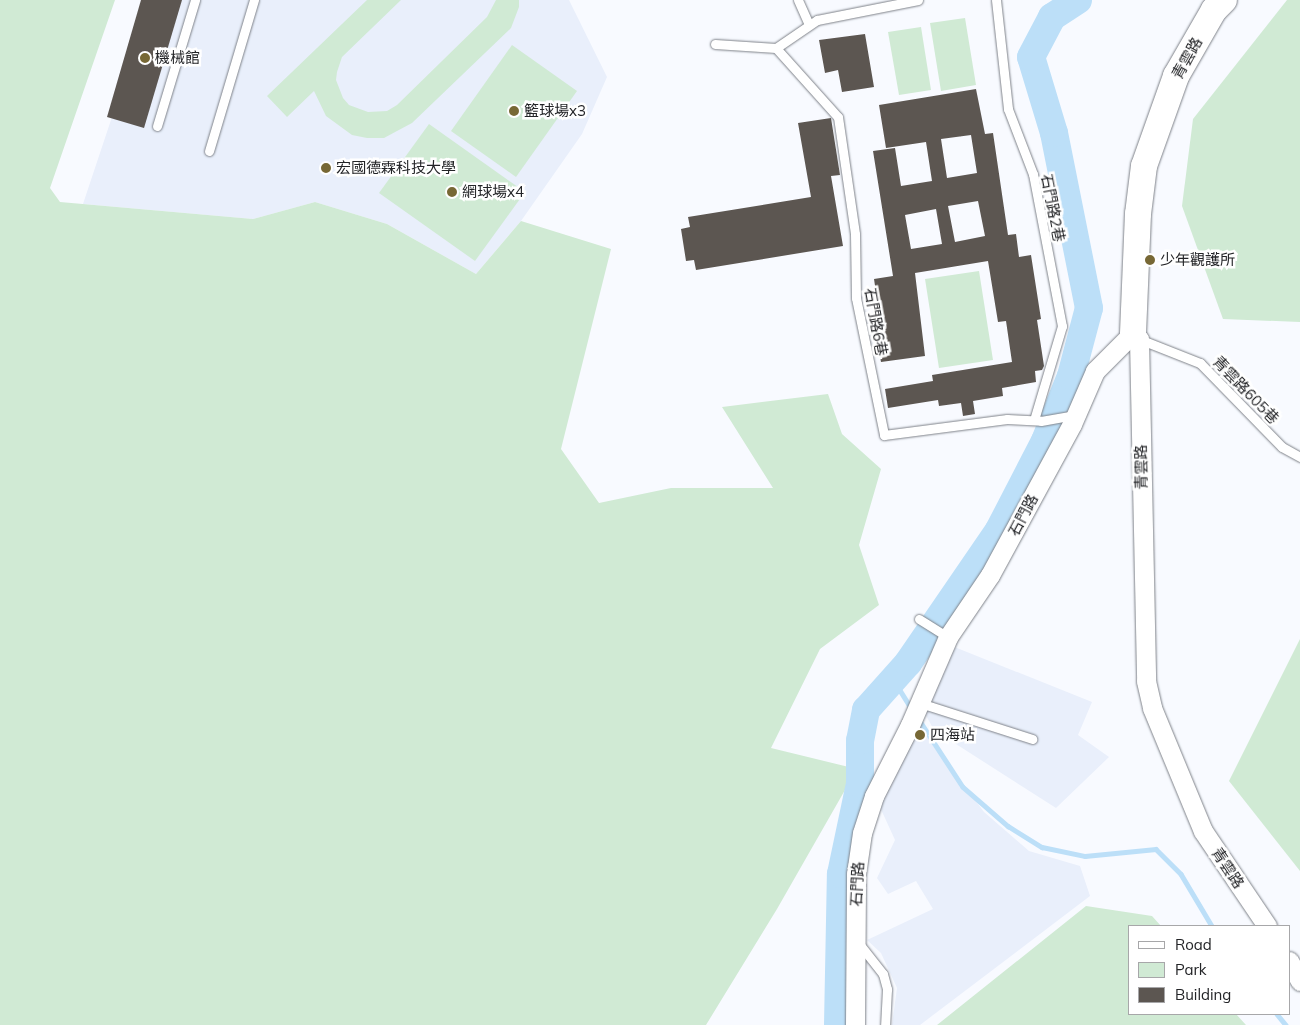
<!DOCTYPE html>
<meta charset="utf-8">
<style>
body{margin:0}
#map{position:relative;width:1300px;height:1025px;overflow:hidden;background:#f8faff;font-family:Mulish,"Noto Sans TC",sans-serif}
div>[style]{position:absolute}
.built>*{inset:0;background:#e9effb}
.green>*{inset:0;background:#d0ead4}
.stream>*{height:4.5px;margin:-2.25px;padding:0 2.25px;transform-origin:2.25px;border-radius:2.25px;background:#bcdff8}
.river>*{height:28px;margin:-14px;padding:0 14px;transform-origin:14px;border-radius:14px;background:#bcdff8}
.building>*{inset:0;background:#5c5651}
.roads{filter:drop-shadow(0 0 1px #7e8289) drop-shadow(0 0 1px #7e8289)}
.lane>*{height:9px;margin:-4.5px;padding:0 4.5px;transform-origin:4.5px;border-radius:4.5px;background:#fff}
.street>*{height:19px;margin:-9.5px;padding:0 9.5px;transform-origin:9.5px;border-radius:9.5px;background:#fff}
.secondary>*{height:26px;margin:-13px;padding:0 13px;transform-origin:13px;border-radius:13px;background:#fff}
.dots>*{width:14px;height:14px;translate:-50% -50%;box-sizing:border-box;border:2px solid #fff;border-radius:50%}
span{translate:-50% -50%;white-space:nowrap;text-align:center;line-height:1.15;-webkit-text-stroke:5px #fff;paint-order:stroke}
.poi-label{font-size:15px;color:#232427}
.left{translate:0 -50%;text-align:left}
.street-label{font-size:15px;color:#232427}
.legend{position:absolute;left:1128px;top:925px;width:162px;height:90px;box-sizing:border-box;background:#fff;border:1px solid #a7a7a9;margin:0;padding:6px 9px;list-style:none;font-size:15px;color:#232427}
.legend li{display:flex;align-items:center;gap:10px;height:25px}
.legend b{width:25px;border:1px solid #a7a7a9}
</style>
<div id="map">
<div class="built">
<i style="clip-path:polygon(151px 0,569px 0,607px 77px,582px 134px,521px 221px,476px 274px,387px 224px,315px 202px,253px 219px,83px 204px)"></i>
<i style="clip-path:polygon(952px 646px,1092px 702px,1078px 735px,1109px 757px,1056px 808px,934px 730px,923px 710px)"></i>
<i style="clip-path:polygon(917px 722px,984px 812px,1029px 851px,1080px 866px,1090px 896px,920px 1025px,892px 1025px,897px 988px,881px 953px,867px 940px,933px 909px,916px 881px,888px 894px,877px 878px,895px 840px,879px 805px)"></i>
</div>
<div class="green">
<i style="clip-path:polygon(0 0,115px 0,50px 188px,60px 202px,253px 219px,315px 202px,387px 224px,476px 274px,521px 221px,611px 249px,561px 449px,599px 503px,671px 488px,773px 488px,722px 407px,828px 394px,842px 434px,881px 469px,859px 545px,879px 605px,820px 649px,771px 748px,857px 769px,777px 909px,706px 1025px,0 1025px)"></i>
<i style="clip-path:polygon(367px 0,401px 0,342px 57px,337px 72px,336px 80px,343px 98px,349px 105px,368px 112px,387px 111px,397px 105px,487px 17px,496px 0,519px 0,519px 7px,511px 28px,412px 123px,397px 131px,384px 138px,367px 138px,352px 135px,326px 116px,314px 91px,287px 117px,267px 96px)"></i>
<i style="clip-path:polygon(1287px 0,1300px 0,1300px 322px,1223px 319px,1182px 206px,1193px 119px)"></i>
<i style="clip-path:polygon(965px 18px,976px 85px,941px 91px,930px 23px)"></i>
<i style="clip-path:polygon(921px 27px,931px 90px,899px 95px,888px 32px)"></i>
<i style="clip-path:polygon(512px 45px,577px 91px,516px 177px,451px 131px)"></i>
<i style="clip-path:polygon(429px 124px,525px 192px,475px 261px,379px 193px)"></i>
<i style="clip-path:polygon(979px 271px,993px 360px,939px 368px,925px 279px)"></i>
<i style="clip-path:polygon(1300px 639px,1300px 871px,1229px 781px)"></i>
<i style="clip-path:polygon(1086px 906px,1152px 916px,1161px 926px,1129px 926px,1129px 1014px,1236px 1014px,1246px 1025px,937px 1025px)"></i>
</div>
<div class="stream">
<i style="left:893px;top:679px;width:34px;rotate:58deg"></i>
<i style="left:918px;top:718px;width:82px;rotate:56.9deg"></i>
<i style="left:963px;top:787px;width:60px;rotate:40.9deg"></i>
<i style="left:1008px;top:826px;width:40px;rotate:32deg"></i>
<i style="left:1042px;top:847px;width:44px;rotate:11.8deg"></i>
<i style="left:1085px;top:856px;width:71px;rotate:-5.6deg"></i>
<i style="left:1156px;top:849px;width:35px;rotate:45deg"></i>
<i style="left:1181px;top:874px;width:61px;rotate:59.2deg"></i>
<i style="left:1277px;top:1014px;width:14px;rotate:51deg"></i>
</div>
<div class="river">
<i style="left:838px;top:1025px;width:151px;rotate:-88.9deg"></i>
<i style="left:841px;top:874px;width:92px;rotate:-78.1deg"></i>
<i style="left:860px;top:784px;width:43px;rotate:-90deg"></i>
<i style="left:860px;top:741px;width:32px;rotate:-79deg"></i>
<i style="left:866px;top:710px;width:63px;rotate:-48.2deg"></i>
<i style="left:908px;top:663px;width:161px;rotate:-55.6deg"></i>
<i style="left:999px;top:530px;width:100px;rotate:-62.7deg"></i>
<i style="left:1045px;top:441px;width:70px;rotate:-68.2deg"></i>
<i style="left:1071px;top:376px;width:70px;rotate:-75.2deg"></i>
<i style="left:1089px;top:308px;width:178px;rotate:-101.3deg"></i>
<i style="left:1054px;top:133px;width:79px;rotate:-106.8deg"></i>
<i style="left:1031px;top:57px;width:45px;rotate:-62.3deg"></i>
<i style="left:1052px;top:17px;width:31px;rotate:-33deg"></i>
</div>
<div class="building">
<i style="clip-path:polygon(141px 0,182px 0,144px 128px,107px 117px)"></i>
<i style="clip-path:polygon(865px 34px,874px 87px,842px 92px,838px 70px,825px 73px,819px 40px)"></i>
<i style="clip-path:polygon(evenodd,976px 89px,985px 134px,993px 133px,1008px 235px,1016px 234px,1019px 257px,1031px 255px,1041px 319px,1037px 320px,1044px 366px,1042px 370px,1035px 371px,1036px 382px,1002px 388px,1003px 396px,973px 401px,975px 414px,963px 416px,961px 403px,939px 406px,938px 400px,888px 408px,885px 389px,933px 381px,932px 375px,1012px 362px,1006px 321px,998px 322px,988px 261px,915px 273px,925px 356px,881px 362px,878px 347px,884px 346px,874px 279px,893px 276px,873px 151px,895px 148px,901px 186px,932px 181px,926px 142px,886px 148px,879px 105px,976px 89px,971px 135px,977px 173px,947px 178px,941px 139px,971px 135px,976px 89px,978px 201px,985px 236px,955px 242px,948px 206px,978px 201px,976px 89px,936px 209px,942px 244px,911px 249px,905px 215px,936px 209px)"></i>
<i style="clip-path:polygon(831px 118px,840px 175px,831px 176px,843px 246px,696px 270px,694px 260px,686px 261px,681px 229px,690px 227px,688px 217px,811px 197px,798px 123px)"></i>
</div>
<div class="roads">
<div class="lane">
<i style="left:798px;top:0;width:27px;rotate:66deg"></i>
<i style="left:996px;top:0;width:110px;rotate:83.7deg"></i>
<i style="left:1008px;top:109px;width:70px;rotate:69deg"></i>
<i style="left:1033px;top:174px;width:155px;rotate:79.2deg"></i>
<i style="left:1062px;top:326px;width:98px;rotate:106.6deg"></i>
<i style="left:715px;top:44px;width:61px;rotate:3.8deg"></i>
<i style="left:776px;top:48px;width:50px;rotate:-34.3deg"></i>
<i style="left:817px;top:20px;width:103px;rotate:-11.2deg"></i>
<i style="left:776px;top:48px;width:93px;rotate:48.1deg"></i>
<i style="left:838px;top:117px;width:118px;rotate:81.7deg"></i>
<i style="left:855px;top:234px;width:64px;rotate:89.1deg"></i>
<i style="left:856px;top:298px;width:140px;rotate:78.4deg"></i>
<i style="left:884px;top:435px;width:124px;rotate:-7.4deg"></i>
<i style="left:1007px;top:419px;width:34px;rotate:3deg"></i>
<i style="left:1041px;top:421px;width:35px;rotate:-10deg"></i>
<i style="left:157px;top:126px;width:132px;rotate:-73.2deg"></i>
<i style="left:209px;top:151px;width:158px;rotate:-73.4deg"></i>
<i style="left:1139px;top:339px;width:66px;rotate:21.5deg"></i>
<i style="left:1200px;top:363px;width:117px;rotate:45.7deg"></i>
<i style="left:1282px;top:447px;width:21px;rotate:29deg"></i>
<i style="left:919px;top:619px;width:34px;rotate:32deg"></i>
<i style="left:920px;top:703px;width:118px;rotate:17.8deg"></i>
<i style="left:857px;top:941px;width:42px;rotate:51.8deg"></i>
<i style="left:883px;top:974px;width:16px;rotate:75deg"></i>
<i style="left:887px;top:989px;width:36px;rotate:93deg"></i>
</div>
<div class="street">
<i style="left:1289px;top:961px;width:23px;rotate:61deg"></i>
<i style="left:855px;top:1025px;width:151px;rotate:-89.6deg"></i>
<i style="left:856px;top:874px;width:41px;rotate:-81.7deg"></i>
<i style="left:862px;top:833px;width:39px;rotate:-72deg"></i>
<i style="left:874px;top:796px;width:80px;rotate:-63.1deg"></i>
<i style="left:910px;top:725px;width:96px;rotate:-66.6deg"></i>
<i style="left:948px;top:637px;width:75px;rotate:-55.9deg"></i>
<i style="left:990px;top:575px;width:172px;rotate:-61.5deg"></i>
<i style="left:1072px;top:424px;width:58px;rotate:-66.5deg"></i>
<i style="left:1095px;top:371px;width:54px;rotate:-45deg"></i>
<i style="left:1133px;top:333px;width:8px;rotate:45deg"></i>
<i style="left:1139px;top:339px;width:342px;rotate:88.8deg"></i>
<i style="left:1146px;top:681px;width:28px;rotate:77deg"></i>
<i style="left:1152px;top:708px;width:133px;rotate:67.5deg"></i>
<i style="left:1203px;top:831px;width:115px;rotate:56deg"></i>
</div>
<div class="secondary">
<i style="left:1133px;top:333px;width:119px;rotate:-87.6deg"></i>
<i style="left:1138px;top:214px;width:48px;rotate:-82.9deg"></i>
<i style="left:1144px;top:166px;width:96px;rotate:-70.4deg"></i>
<i style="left:1176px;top:76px;width:76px;rotate:-60.1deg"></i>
<i style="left:1214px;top:10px;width:14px;rotate:-45deg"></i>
</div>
</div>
<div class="dots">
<i style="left:145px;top:58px;background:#776835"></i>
<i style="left:514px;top:111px;background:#776835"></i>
<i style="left:326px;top:168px;background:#776835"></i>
<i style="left:452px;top:192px;background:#776835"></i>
<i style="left:1150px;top:260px;background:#776835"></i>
<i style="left:920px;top:735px;background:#776835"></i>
</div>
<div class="poi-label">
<span class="left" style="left:155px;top:58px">機械館</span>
<span class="left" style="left:524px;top:111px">籃球場x3</span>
<span class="left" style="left:336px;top:168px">宏國德霖科技大學</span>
<span class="left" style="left:462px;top:192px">網球場x4</span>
<span class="left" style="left:1160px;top:260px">少年觀護所</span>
<span class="left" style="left:930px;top:735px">四海站</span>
</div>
<div class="street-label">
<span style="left:1187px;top:58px;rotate:-61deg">青雲路</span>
<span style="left:1053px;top:208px;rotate:79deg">石門路2巷</span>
<span style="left:876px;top:322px;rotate:80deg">石門路6巷</span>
<span style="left:1246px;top:390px;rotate:46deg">青雲路605巷</span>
<span style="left:1141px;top:467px;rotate:-91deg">青雲路</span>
<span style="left:1023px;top:515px;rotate:-62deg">石門路</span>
<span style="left:1228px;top:868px;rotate:56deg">青雲路</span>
<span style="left:857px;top:884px;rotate:-87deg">石門路</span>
</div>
<ul class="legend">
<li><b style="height:6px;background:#fff"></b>Road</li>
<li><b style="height:14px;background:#d0ead4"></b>Park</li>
<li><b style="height:14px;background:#5c5651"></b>Building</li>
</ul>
</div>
